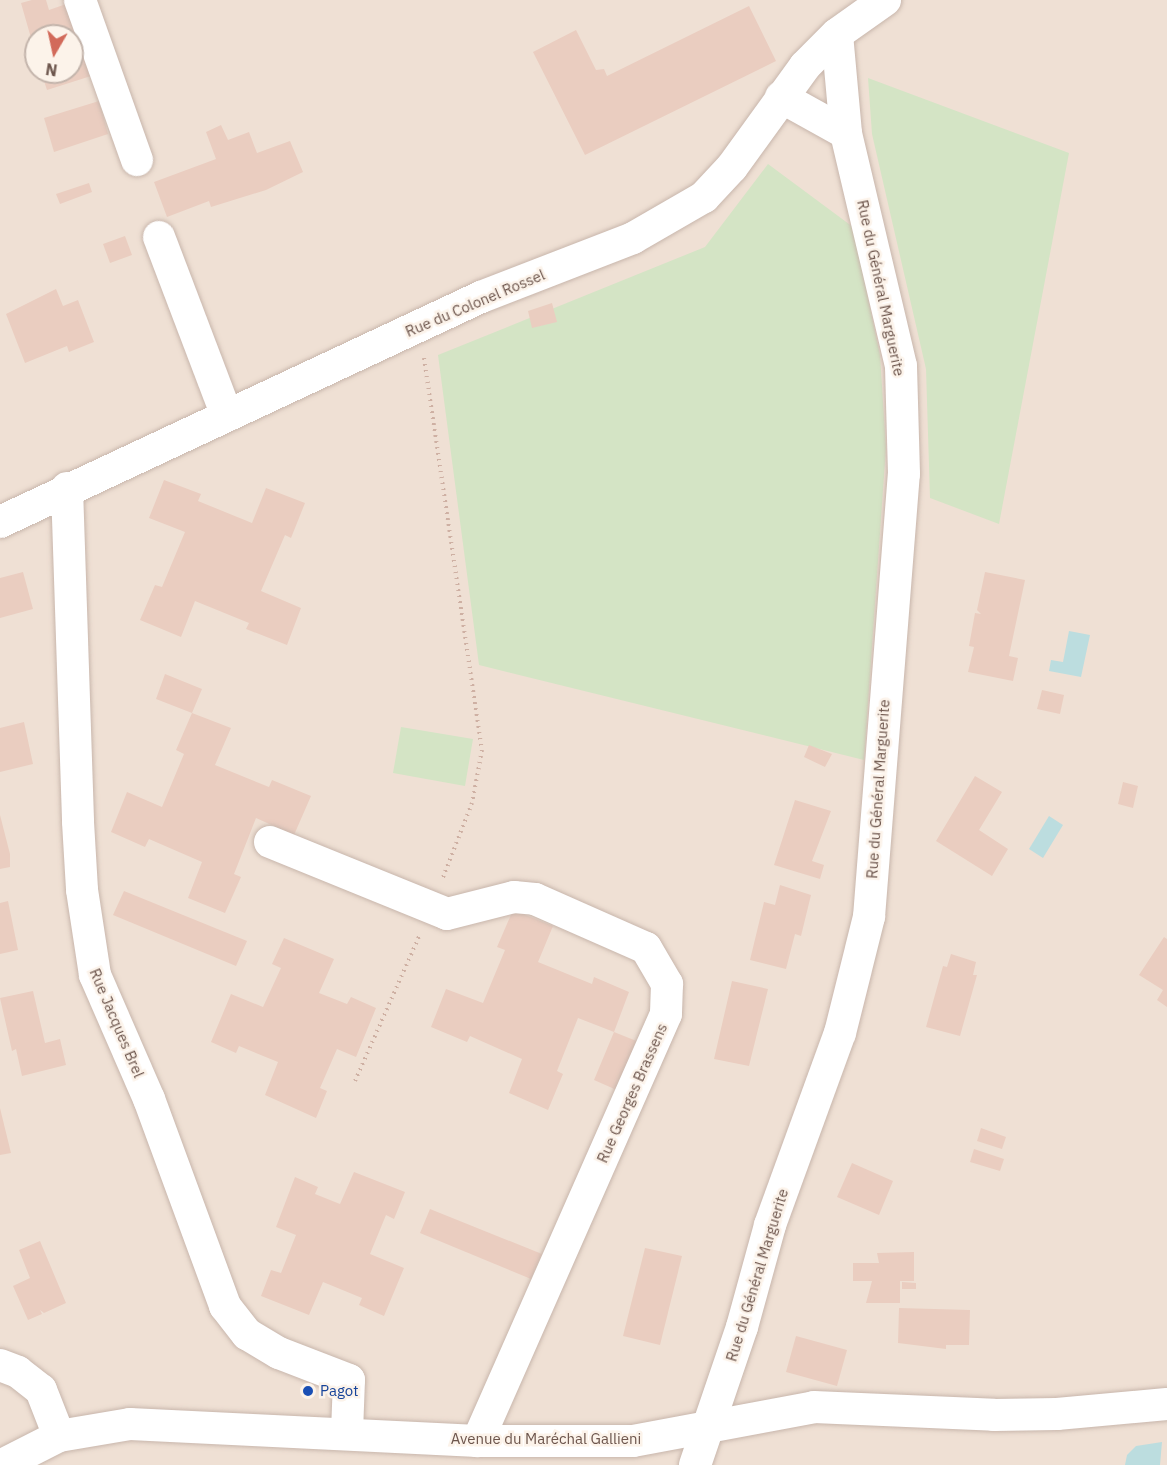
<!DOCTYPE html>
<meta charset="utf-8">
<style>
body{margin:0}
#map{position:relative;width:1167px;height:1465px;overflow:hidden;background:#f9efe4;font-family:"IBM Plex Sans",sans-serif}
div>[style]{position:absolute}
.residential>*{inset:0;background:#efe0d4}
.green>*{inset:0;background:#d4e4c5}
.water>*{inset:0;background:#bcdddf}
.building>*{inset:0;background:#eacdc0}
.path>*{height:4px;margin-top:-2px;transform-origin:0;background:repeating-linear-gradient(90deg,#ceb0a3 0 1.5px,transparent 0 6px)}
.roads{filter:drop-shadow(0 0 2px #c8b6ac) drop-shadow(0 0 2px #c8b6ac)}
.minor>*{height:32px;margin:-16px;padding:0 16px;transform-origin:16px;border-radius:16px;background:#fff}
.dots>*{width:16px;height:16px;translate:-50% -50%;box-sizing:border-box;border:3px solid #fcf3ea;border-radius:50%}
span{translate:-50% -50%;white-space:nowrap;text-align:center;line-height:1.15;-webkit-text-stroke:5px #fcf3ea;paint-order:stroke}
.street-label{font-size:15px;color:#6d564d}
.transit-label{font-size:15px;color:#164399}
.left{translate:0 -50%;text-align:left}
.north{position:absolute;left:24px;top:24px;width:60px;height:60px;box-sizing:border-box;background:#fcf3ea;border:2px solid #c3b4ab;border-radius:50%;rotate:189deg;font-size:16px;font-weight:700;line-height:24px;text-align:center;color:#6d564d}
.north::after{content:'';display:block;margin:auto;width:21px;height:27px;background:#d26a5a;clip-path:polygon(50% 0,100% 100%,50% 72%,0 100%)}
</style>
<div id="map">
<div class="residential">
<i style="clip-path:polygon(evenodd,0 0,1167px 0,1167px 1465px,0 1465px,0 0,36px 36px,72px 36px,72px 72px,36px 72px,36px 36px)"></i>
</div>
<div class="green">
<i style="clip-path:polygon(868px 78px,1069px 153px,999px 524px,930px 498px,926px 369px,872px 134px)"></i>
<i style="clip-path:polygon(768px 164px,853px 227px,880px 355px,886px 448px,864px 760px,479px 665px,438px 355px,705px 247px)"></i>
<i style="clip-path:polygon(401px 727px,473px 739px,465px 786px,393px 773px)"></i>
</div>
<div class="water">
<i style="clip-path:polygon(1069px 631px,1090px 635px,1081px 677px,1049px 671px,1051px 660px,1063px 662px)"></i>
<i style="clip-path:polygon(1049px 816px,1063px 825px,1043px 858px,1029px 849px)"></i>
<i style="clip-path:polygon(1162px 1442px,1160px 1465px,1125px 1465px,1127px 1455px,1136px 1446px)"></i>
</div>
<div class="building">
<i style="clip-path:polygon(32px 0,46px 0,49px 10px,69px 3px,91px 76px,47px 90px,41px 72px,72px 72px,72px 36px,36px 36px,35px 52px,21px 3px)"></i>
<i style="clip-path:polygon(749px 6px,776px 61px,585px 155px,533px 52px,576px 30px,596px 70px,604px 69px,607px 76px)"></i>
<i style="clip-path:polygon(99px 101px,108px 134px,54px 152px,44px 118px)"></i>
<i style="clip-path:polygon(221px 125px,228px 140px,249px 132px,257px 153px,290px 141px,303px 172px,266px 190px,211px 207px,209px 201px,167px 217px,154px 182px,216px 159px,206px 132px)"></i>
<i style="clip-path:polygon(89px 183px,92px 192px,60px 204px,56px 194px)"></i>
<i style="clip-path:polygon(125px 236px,132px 255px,110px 263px,103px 244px)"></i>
<i style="clip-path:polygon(56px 289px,63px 306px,78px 300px,94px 342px,69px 352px,67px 346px,25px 363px,6px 314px)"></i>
<i style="clip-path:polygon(552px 303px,557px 322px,532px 328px,528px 311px)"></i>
<i style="clip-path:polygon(164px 480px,201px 494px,198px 501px,252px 523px,266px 488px,305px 503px,291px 538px,285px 535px,261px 591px,301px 608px,287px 645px,246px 629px,249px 623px,195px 601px,181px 637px,140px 620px,155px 585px,162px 587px,185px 532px,149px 518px)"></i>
<i style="clip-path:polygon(23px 572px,33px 609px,0 618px,0 578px)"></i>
<i style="clip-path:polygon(985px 572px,1025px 580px,1009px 656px,1018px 658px,1013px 681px,968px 672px,974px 647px,969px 646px,975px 613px,981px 614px,977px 610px)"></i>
<i style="clip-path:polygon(165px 674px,202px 689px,192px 713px,231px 728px,215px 765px,269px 787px,272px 780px,311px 796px,294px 835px,256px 818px,234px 874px,241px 877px,225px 913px,188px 898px,202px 862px,149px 839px,145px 847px,111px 832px,127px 792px,162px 807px,184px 754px,176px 750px,192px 713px,156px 699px)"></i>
<i style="clip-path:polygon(1042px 690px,1064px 695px,1060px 714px,1037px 709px)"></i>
<i style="clip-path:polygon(24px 722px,33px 764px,0 772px,0 728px)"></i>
<i style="clip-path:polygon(809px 745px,832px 754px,825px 767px,804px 757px)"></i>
<i style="clip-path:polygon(975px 776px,1002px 792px,979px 830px,1008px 849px,992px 876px,936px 841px)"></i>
<i style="clip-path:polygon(1123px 782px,1138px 786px,1133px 808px,1118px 804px)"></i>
<i style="clip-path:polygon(795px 800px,831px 811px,812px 861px,824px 865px,820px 879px,774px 865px)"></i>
<i style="clip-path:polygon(0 815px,10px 854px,10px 867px,0 869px)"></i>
<i style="clip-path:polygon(780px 885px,811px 895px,801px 936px,795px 934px,786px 969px,750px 960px,764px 902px,775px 905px)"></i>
<i style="clip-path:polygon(124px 891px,247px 941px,236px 966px,113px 915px)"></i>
<i style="clip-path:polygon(8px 901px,18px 950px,0 954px,0 903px)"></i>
<i style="clip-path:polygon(513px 910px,553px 926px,538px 962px,592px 984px,594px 977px,629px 992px,614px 1032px,578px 1018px,557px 1071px,563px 1074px,548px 1110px,509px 1093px,522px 1059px,470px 1036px,467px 1042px,431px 1027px,446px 989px,483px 1003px,505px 950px,497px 947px)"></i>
<i style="clip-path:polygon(1164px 937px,1167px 939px,1167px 1007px,1157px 1000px,1163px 990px,1139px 975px)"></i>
<i style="clip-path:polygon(284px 938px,334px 959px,319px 993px,347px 1004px,351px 997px,376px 1008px,356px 1057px,337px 1049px,320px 1088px,327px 1091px,316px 1118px,265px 1095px,278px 1062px,239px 1046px,236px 1053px,211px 1042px,231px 994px,263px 1007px,281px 968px,272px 964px)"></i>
<i style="clip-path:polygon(951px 954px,976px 962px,973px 975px,977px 975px,960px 1036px,926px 1027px,943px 966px,947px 967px)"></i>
<i style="clip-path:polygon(732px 981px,768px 989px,749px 1066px,714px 1059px)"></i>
<i style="clip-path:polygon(33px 991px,45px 1043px,60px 1039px,66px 1065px,22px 1076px,16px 1049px,12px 1051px,0 998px)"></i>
<i style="clip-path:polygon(614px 1032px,639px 1042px,619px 1091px,594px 1080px)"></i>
<i style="clip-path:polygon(0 1108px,11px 1153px,0 1155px)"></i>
<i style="clip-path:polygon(981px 1128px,1006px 1137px,1002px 1149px,977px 1141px)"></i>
<i style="clip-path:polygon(974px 1149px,1004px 1159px,1000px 1171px,970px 1162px)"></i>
<i style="clip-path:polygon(852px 1163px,893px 1181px,879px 1215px,837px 1197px)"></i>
<i style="clip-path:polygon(354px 1172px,405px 1192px,394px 1219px,386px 1215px,370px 1254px,404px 1268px,384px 1316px,359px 1305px,362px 1298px,323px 1282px,309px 1315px,261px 1296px,271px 1270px,281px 1273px,296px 1235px,276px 1227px,295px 1177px,318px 1187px,315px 1194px,340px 1204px)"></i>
<i style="clip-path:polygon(430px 1209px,542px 1254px,531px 1279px,420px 1233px)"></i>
<i style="clip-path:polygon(40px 1241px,66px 1303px,44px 1313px,40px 1310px,42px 1314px,28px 1320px,13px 1286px,30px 1278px,19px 1250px)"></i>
<i style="clip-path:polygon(645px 1248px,682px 1256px,660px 1345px,623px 1336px)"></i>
<i style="clip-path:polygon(914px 1252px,914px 1281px,900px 1281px,900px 1303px,866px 1303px,872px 1281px,853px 1281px,853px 1263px,879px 1263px,877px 1253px)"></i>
<i style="clip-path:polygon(902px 1282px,916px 1283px,916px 1289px,902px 1289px)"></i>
<i style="clip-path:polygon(899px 1308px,970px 1310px,969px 1345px,946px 1345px,946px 1349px,898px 1343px)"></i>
<i style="clip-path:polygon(796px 1336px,847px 1350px,837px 1386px,786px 1372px)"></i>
</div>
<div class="path">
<i style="left:424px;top:358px;width:396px;rotate:81.6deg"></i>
<i style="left:482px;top:750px;width:54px;rotate:100.7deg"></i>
<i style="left:472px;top:803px;width:83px;rotate:111.3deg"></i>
<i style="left:355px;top:1081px;width:161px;rotate:-66.1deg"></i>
</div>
<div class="roads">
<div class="minor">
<i style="left:80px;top:0;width:170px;rotate:70.4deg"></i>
<i style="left:781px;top:97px;width:74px;rotate:29deg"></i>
<i style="left:159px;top:237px;width:191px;rotate:69.2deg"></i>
<i style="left:67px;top:488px;width:334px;rotate:88.1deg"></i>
<i style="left:78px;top:822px;width:68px;rotate:86.6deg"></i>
<i style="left:82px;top:890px;width:86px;rotate:81.3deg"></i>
<i style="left:95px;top:975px;width:135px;rotate:66.5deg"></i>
<i style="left:149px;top:1099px;width:221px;rotate:69.8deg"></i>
<i style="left:225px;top:1306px;width:36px;rotate:52deg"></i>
<i style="left:247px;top:1334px;width:37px;rotate:31deg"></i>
<i style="left:279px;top:1353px;width:75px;rotate:21.1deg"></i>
<i style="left:349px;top:1380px;width:53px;rotate:92.2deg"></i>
<i style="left:0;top:522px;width:531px;rotate:-25.07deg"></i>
<i style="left:481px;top:297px;width:163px;rotate:-21.2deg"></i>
<i style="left:633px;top:238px;width:82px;rotate:-30deg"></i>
<i style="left:704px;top:197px;width:41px;rotate:-47deg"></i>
<i style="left:732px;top:167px;width:125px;rotate:-54.1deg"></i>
<i style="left:805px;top:66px;width:45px;rotate:-45deg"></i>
<i style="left:837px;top:34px;width:59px;rotate:-35.3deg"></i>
<i style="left:270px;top:842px;width:191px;rotate:22.1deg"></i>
<i style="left:447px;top:914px;width:69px;rotate:-14.2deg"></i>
<i style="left:514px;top:897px;width:21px;rotate:5deg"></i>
<i style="left:535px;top:899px;width:121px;rotate:23.8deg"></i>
<i style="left:646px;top:948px;width:42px;rotate:59.7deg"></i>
<i style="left:667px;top:984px;width:30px;rotate:92deg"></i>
<i style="left:666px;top:1014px;width:467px;rotate:113.8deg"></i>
<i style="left:0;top:1365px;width:19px;rotate:21deg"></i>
<i style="left:18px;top:1372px;width:29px;rotate:38deg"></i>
<i style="left:41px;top:1390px;width:49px;rotate:68.6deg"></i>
<i style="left:2px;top:1465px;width:64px;rotate:-27deg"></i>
<i style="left:59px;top:1436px;width:72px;rotate:-9.6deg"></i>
<i style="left:130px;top:1424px;width:348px;rotate:2.8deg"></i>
<i style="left:478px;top:1441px;width:155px"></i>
<i style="left:633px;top:1441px;width:184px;rotate:-10.6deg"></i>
<i style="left:814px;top:1407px;width:180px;rotate:2.5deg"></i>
<i style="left:994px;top:1415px;width:63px;rotate:-0.9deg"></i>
<i style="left:1057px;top:1414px;width:110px;rotate:-5.2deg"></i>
<i style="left:695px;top:1465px;width:146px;rotate:-71.2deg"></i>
<i style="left:742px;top:1327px;width:106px;rotate:-74.6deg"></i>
<i style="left:770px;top:1225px;width:204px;rotate:-70deg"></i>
<i style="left:840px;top:1033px;width:120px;rotate:-76deg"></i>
<i style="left:869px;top:917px;width:444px;rotate:-85.5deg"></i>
<i style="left:904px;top:474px;width:108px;rotate:-91.6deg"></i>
<i style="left:901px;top:366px;width:239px;rotate:-103.3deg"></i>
<i style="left:846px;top:133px;width:99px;rotate:-95.2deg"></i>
</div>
</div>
<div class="dots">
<i style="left:308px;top:1391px;background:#1a4fb4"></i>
</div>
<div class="street-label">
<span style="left:881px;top:288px;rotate:78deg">Rue du Général Marguerite</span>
<span style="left:475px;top:303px;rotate:-23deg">Rue du Colonel Rossel</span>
<span style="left:878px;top:789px;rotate:-86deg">Rue du Général Marguerite</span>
<span style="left:117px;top:1023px;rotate:67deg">Rue Jacques Brel</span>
<span style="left:632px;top:1093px;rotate:-66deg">Rue Georges Brassens</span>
<span style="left:757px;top:1275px;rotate:-73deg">Rue du Général Marguerite</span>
<span style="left:546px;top:1439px">Avenue du Maréchal Gallieni</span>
</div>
<div class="transit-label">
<span class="left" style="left:320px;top:1391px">Pagot</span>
</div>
<div class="north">N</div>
</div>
